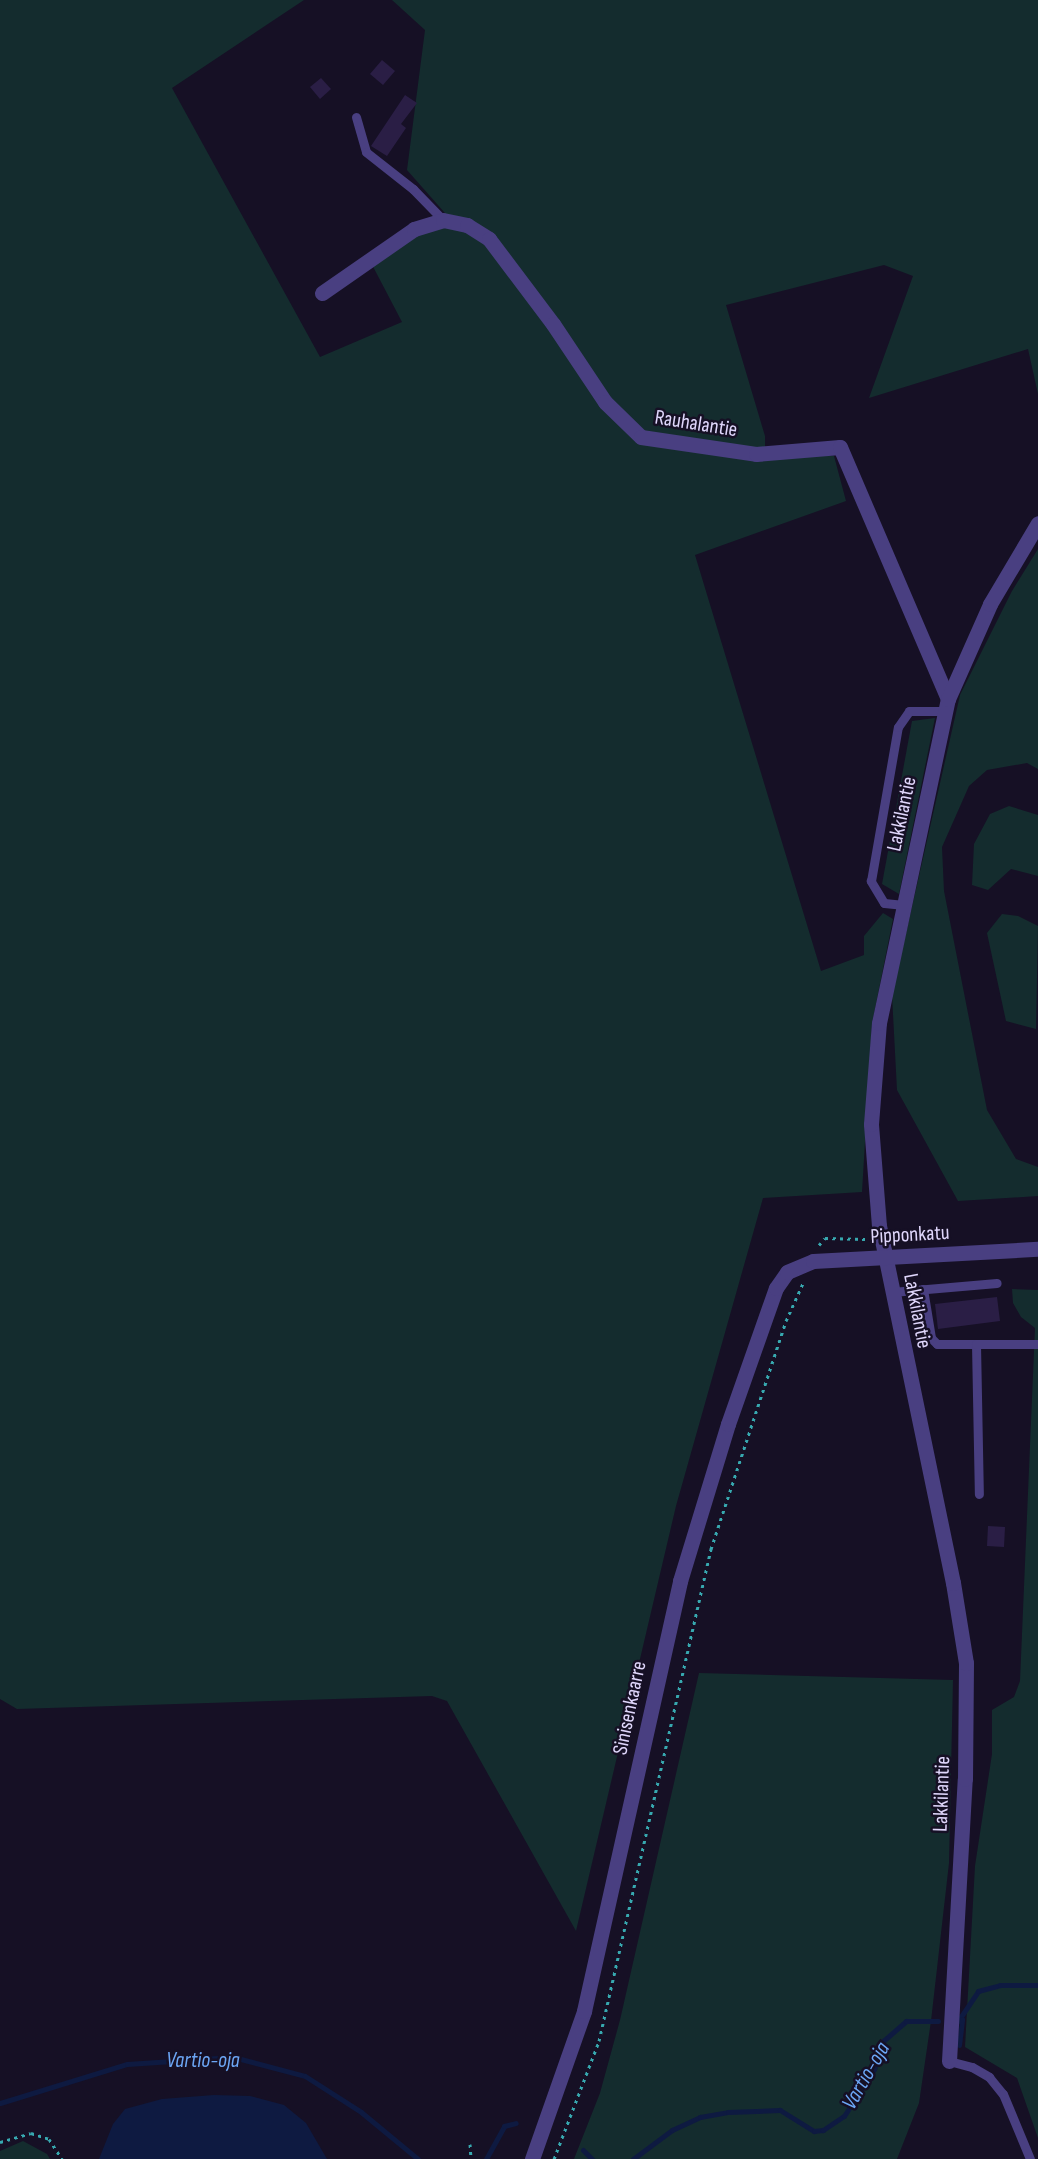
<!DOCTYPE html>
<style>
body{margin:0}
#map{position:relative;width:1038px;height:2159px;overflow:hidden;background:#161025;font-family:"Sofia Sans Condensed",sans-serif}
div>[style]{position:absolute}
.green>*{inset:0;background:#142c2e}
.water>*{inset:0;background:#0e1a41}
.stream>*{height:5px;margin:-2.5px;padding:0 2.5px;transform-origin:2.5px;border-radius:2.5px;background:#0e1a41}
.building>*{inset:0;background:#2a1e45}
.path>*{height:3px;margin-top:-1.5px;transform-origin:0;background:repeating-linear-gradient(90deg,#37a9b0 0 3px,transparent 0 7.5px)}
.service>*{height:9px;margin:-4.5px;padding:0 4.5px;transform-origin:4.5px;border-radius:4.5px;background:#493f81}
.minor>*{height:15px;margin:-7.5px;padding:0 7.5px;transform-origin:7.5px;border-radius:7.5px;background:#493f81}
.tertiary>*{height:15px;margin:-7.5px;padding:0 7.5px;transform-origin:7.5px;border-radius:7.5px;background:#493f81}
span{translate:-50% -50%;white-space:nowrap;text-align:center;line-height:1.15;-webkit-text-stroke:5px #161025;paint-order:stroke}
.street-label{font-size:21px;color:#e0d7fc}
.water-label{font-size:22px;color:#6ca6f5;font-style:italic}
</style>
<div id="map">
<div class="green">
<i style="clip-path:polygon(0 0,304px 0,172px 88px,320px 357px,402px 322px,368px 257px,452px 221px,407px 170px,425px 30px,392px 0,1038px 0,1038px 394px,1028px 349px,869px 398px,913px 276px,884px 265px,726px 305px,765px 436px,765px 455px,834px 456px,846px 501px,695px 555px,821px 971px,864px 955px,864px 936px,883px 913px,893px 919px,872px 1024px,862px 1192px,763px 1198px,676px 1506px,576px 1931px,447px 1701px,432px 1696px,17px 1709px,0 1699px)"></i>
<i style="clip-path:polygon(1038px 549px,1038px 769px,1027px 763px,987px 770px,969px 786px,942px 847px,944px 891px,987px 1110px,1016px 1159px,1038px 1167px,1038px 1196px,958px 1201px,897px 1090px,892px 995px,960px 695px,1012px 591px)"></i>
<i style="clip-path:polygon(935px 718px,899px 894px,882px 884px,912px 721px)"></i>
<i style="clip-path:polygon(1009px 806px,1038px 815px,1038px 876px,1011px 869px,988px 890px,972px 885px,974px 844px,990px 814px)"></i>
<i style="clip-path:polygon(1002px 914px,1018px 916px,1038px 926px,1036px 1029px,1006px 1021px,987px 933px)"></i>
<i style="clip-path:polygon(1012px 1289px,1038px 1290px,1038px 2138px,1017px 2078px,965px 2047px,975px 1866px,992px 1754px,992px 1710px,1014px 1697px,1020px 1681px,1035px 1328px,1021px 1317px,1013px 1303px)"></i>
<i style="clip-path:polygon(699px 1673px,953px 1680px,949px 1863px,931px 2021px,919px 2103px,897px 2159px,574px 2159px,600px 2093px,620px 2020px)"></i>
<i style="clip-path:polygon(23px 2141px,47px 2154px,50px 2159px,0 2159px,0 2151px)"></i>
</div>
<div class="water">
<i style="clip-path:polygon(214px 2095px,250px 2096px,284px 2105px,306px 2123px,327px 2159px,99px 2159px,113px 2124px,125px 2109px,162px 2099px)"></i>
</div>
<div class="stream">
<i style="left:958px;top:2021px;width:36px;rotate:-56deg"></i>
<i style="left:978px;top:1991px;width:23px;rotate:-15deg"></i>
<i style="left:1000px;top:1985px;width:38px"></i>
<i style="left:959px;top:2045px;width:26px;rotate:-83deg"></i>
<i style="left:0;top:2103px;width:133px;rotate:-17.1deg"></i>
<i style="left:127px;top:2064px;width:106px;rotate:-3.8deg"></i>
<i style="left:233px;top:2057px;width:74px;rotate:14.8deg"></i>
<i style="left:305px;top:2076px;width:67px;rotate:32.7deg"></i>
<i style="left:361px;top:2112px;width:74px;rotate:39.5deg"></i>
<i style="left:583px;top:2150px;width:13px;rotate:45deg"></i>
<i style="left:486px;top:2159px;width:38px;rotate:-61deg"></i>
<i style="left:504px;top:2126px;width:12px;rotate:-14deg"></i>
<i style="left:633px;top:2159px;width:49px;rotate:-36.6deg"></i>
<i style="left:672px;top:2130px;width:31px;rotate:-25deg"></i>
<i style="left:700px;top:2117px;width:28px;rotate:-10deg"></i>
<i style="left:728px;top:2112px;width:52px;rotate:-2.2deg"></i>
<i style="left:780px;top:2110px;width:40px;rotate:32deg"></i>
<i style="left:814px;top:2131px;width:9px;rotate:-6deg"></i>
<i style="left:823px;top:2130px;width:25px;rotate:-34deg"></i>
<i style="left:844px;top:2116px;width:56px;rotate:-57.4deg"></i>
<i style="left:874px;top:2069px;width:28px;rotate:-73deg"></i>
<i style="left:882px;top:2042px;width:32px;rotate:-41deg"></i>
<i style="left:906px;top:2021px;width:32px"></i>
</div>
<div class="building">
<i style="clip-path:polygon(382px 60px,395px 71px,383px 85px,370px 74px)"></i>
<i style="clip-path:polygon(321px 78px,331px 89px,320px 99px,310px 87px)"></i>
<i style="clip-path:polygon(405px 95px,417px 103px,401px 124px,406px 128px,387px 156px,371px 146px)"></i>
<i style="clip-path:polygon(997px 1297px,1000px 1321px,938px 1329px,935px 1304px)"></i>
<i style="clip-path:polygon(988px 1526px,1005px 1527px,1004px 1547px,987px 1546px)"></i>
</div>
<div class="path">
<i style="left:896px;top:1238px;width:17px;rotate:3deg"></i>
<i style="left:819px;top:1245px;width:9px;rotate:-49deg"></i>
<i style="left:825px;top:1238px;width:40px;rotate:1.4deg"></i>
<i style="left:0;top:2142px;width:32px;rotate:-16deg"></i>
<i style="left:31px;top:2133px;width:19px;rotate:18deg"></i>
<i style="left:49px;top:2139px;width:24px;rotate:57deg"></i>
<i style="left:470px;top:2144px;width:15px;rotate:86deg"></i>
<i style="left:554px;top:2159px;width:126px;rotate:-69.1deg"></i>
<i style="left:599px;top:2041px;width:505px;rotate:-77.18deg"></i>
<i style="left:711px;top:1549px;width:240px;rotate:-71.8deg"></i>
<i style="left:786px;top:1321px;width:44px;rotate:-65.8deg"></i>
</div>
<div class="service">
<i style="left:356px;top:117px;width:36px;rotate:74deg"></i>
<i style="left:366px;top:152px;width:60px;rotate:38.2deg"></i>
<i style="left:413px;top:189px;width:43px;rotate:45.9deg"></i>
<i style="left:904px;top:905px;width:20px;rotate:-174deg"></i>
<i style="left:884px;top:903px;width:26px;rotate:-121deg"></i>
<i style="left:871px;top:881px;width:156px;rotate:-80.1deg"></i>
<i style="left:898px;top:727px;width:19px;rotate:-55deg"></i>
<i style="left:909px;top:711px;width:37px"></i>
<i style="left:923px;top:1289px;width:50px;rotate:80.7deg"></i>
<i style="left:931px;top:1338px;width:8px;rotate:45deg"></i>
<i style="left:937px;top:1344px;width:39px"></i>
<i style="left:976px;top:1344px;width:150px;rotate:88.9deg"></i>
<i style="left:892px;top:1292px;width:105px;rotate:-4.9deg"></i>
<i style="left:976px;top:1344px;width:62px"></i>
<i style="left:949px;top:2061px;width:24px;rotate:15deg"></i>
<i style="left:972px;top:2067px;width:20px;rotate:30deg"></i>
<i style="left:989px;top:2077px;width:22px;rotate:51deg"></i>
<i style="left:1003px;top:2094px;width:70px;rotate:67.4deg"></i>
</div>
<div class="minor">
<i style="left:322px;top:293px;width:112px;rotate:-34.8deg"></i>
<i style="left:414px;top:229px;width:30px;rotate:-17deg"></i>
<i style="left:443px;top:220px;width:25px;rotate:12deg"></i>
<i style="left:467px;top:225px;width:26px;rotate:32deg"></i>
<i style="left:489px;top:239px;width:106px;rotate:53deg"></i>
<i style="left:553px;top:324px;width:94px;rotate:56.3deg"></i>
<i style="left:605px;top:402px;width:50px;rotate:44.2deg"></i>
<i style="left:641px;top:437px;width:116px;rotate:8.4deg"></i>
<i style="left:756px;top:454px;width:84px;rotate:-4.8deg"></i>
<i style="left:840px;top:447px;width:274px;rotate:66.8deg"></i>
<i style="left:949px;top:2061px;width:282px;rotate:-86.8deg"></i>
<i style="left:965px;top:1779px;width:116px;rotate:-89.5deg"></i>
<i style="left:966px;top:1663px;width:81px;rotate:-99.2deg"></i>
<i style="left:953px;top:1583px;width:365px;rotate:-101.7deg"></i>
<i style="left:879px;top:1226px;width:102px;rotate:-94.5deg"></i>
<i style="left:871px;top:1124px;width:101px;rotate:-85.5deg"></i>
<i style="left:879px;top:1023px;width:331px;rotate:-78deg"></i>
<i style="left:948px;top:699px;width:104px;rotate:-66.1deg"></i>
<i style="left:990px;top:604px;width:94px;rotate:-59.3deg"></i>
</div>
<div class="tertiary">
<i style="left:532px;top:2159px;width:157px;rotate:-70.6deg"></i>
<i style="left:584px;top:2011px;width:441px;rotate:-77.4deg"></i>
<i style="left:680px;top:1581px;width:164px;rotate:-73deg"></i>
<i style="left:728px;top:1424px;width:144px;rotate:-70.6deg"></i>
<i style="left:776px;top:1288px;width:19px;rotate:-55deg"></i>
<i style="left:787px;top:1272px;width:28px;rotate:-23deg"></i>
<i style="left:813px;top:1261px;width:225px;rotate:-3.1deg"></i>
</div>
<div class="street-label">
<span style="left:696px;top:424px;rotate:9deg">Rauhalantie</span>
<span style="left:902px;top:814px;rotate:-78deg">Lakkilantie</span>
<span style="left:910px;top:1235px;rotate:-3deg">Pipponkatu</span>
<span style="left:917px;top:1311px;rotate:79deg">Lakkilantie</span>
<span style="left:630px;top:1708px;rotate:-78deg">Sinisenkaarre</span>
<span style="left:942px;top:1794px;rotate:-88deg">Lakkilantie</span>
</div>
<div class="water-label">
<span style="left:203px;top:2061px">Vartio-oja</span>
<span style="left:866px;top:2076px;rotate:-60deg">Vartio-oja</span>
</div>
</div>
